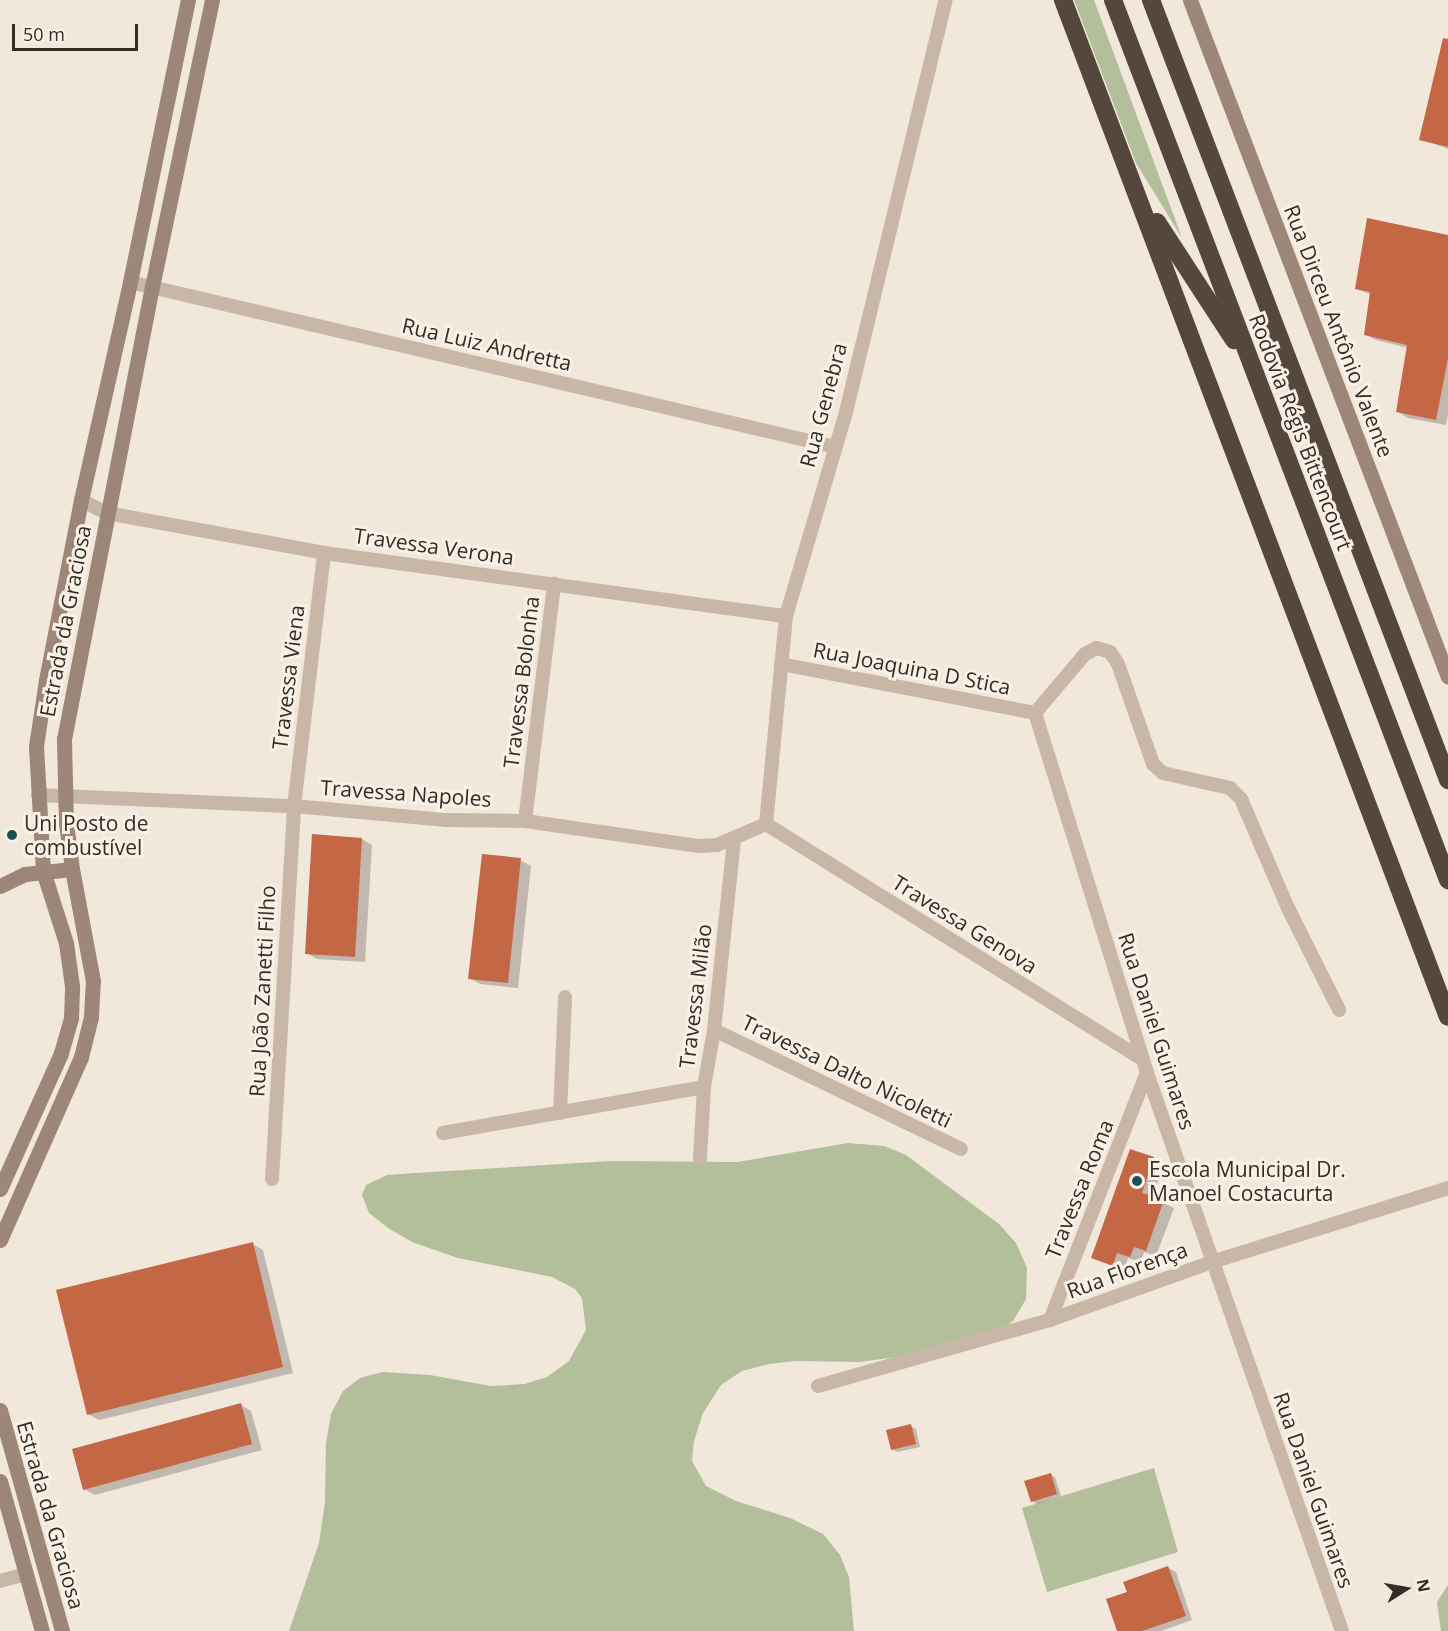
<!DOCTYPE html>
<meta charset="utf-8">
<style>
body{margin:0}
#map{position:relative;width:1448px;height:1631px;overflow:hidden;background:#f1e7da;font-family:"Open Sans",sans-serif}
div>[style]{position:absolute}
.green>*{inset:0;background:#b2bf9a}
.shadow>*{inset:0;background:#0003}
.building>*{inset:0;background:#c46745}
.street>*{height:14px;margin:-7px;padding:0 7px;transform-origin:7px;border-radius:7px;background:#c8b7a6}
.secondary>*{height:15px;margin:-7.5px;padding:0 7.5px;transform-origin:7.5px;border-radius:7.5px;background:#9c8677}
.highway>*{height:18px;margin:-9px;padding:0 9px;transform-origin:9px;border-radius:9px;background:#55463e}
.dots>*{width:16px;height:16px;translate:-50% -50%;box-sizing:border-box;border:3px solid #f9f1e6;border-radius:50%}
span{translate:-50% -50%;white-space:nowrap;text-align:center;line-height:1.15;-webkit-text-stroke:6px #f9f1e6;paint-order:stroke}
.street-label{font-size:21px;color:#352c27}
.poi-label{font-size:21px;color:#352c27}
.left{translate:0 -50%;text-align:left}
.north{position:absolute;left:1376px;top:1559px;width:60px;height:60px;-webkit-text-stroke:4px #f9f1e6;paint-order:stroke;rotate:79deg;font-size:16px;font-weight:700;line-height:24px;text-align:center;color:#352c27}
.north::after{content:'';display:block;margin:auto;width:21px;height:27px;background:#352c27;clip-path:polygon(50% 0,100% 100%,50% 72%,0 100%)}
.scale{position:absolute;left:12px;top:24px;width:126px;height:27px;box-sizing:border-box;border:3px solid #352c27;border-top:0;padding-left:8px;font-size:18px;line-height:21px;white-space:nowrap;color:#352c27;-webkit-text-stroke:4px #f9f1e6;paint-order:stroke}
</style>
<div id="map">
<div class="green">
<i style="clip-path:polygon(1074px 0,1094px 0,1182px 238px,1136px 163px)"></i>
<i style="clip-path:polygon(848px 1143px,884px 1146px,906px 1155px,999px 1224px,1016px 1243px,1027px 1268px,1026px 1299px,1013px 1321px,995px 1335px,911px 1355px,860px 1362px,795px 1361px,769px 1364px,742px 1371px,721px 1385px,703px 1413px,694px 1441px,692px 1461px,706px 1486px,736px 1501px,790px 1518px,823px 1534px,840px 1555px,849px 1577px,854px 1631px,289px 1631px,319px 1543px,325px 1502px,326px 1443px,331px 1414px,343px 1391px,360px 1378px,382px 1372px,430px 1375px,491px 1386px,525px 1384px,547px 1377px,569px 1361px,586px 1330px,582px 1298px,575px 1289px,552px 1277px,458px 1258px,412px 1242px,388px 1228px,369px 1213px,362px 1195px,366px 1185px,387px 1175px,415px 1173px,611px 1161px,737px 1162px)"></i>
<i style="clip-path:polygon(1154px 1468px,1178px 1552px,1047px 1592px,1022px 1508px)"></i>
<i style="clip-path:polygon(1448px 1585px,1448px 1631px,1441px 1631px,1437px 1602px)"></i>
</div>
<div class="shadow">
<i style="clip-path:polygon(1448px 41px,1448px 149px,1421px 139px)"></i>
<i style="clip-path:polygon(1448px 237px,1448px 415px,1446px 425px,1408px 418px,1398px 412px,1408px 348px,1376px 340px,1365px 334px,1371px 295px,1356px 288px)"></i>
<i style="clip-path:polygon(362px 839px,372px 845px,365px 962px,317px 959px,306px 953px)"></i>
<i style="clip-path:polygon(520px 860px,531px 866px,518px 988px,480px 984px,470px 978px)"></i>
<i style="clip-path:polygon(1131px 1150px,1164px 1165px,1152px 1198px,1174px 1208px,1156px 1256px,1144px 1252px,1141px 1262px,1128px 1258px,1124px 1271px,1093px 1257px)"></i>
<i style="clip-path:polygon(252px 1244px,263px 1250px,293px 1373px,99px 1420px,88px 1414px)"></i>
<i style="clip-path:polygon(241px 1405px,251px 1411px,262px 1450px,95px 1495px,84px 1489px)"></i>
<i style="clip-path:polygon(911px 1426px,916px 1429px,920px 1447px,897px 1452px,892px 1449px)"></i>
<i style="clip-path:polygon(1050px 1474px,1055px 1477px,1061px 1496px,1037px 1504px,1032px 1501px)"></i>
<i style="clip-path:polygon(1168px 1568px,1176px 1572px,1192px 1620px,1161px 1631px,1119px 1631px,1128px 1593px)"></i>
</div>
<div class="building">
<i style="clip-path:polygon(1443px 38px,1448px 39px,1448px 147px,1419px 140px)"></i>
<i style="clip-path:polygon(1367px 218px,1448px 235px,1448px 358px,1436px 420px,1396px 412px,1407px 345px,1364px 335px,1370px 292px,1355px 289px)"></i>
<i style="clip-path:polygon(312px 834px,362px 838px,355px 957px,305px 954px)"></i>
<i style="clip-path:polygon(482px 854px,521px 858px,508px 983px,468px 979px)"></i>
<i style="clip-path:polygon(1130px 1149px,1154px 1157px,1142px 1193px,1164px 1200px,1146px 1251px,1134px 1247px,1130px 1257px,1117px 1253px,1113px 1266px,1091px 1258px)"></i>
<i style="clip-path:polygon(253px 1242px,283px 1367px,87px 1415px,56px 1290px)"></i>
<i style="clip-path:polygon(241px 1403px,252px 1444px,83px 1490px,72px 1449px)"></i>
<i style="clip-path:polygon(911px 1424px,916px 1444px,891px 1450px,886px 1430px)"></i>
<i style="clip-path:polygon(1051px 1473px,1057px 1494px,1031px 1502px,1024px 1481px)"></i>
<i style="clip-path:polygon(1168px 1566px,1186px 1616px,1142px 1631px,1117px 1631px,1106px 1599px,1127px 1592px,1123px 1582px)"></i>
</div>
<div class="street">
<i style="left:130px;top:282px;width:724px;rotate:13.17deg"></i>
<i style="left:81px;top:500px;width:29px;rotate:27deg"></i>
<i style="left:107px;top:513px;width:221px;rotate:10.4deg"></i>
<i style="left:324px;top:553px;width:466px;rotate:7.8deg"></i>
<i style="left:781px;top:664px;width:259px;rotate:10.9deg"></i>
<i style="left:1035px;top:713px;width:377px;rotate:72.7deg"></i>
<i style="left:1147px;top:1073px;width:591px;rotate:70.74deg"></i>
<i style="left:1035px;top:713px;width:77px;rotate:-49.7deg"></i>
<i style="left:1085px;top:654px;width:13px;rotate:-27deg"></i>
<i style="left:1097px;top:648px;width:14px;rotate:17deg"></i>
<i style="left:1110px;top:652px;width:14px;rotate:56deg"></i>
<i style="left:1118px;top:664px;width:106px;rotate:70.7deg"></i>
<i style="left:1153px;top:764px;width:13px;rotate:42deg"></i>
<i style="left:1163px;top:773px;width:69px;rotate:12.6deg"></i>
<i style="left:1230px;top:788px;width:16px;rotate:45deg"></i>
<i style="left:1241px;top:799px;width:119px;rotate:66.7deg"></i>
<i style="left:1288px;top:908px;width:114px;rotate:63.4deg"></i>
<i style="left:38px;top:795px;width:256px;rotate:2.5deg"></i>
<i style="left:294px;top:806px;width:153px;rotate:5.3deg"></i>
<i style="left:446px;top:820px;width:79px;rotate:0.7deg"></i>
<i style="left:525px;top:821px;width:176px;rotate:8.2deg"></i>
<i style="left:699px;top:846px;width:18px;rotate:-3deg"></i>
<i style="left:717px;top:845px;width:53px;rotate:-23.2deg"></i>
<i style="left:525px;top:821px;width:239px;rotate:-83deg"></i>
<i style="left:766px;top:824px;width:209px;rotate:-84.5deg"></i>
<i style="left:786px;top:616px;width:209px;rotate:-73.6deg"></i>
<i style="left:845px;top:416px;width:428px;rotate:-76.4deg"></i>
<i style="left:766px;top:824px;width:443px;rotate:32deg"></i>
<i style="left:714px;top:1030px;width:274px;rotate:25.7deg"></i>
<i style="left:560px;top:1113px;width:116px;rotate:-87.5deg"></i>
<i style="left:443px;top:1133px;width:265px;rotate:-10deg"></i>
<i style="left:700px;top:1159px;width:72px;rotate:-86.8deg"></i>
<i style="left:704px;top:1087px;width:58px;rotate:-80deg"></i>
<i style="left:714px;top:1030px;width:192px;rotate:-84deg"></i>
<i style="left:272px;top:1179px;width:374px;rotate:-86.6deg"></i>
<i style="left:294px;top:806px;width:255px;rotate:-83.2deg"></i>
<i style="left:1050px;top:1320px;width:265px;rotate:-68.6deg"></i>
<i style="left:818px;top:1386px;width:241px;rotate:-15.9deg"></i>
<i style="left:1050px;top:1320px;width:172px;rotate:-19.7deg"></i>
<i style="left:1212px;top:1262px;width:247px;rotate:-17.4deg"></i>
<i style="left:0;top:1581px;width:27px;rotate:-15deg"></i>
</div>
<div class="secondary">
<i style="left:1190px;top:0;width:724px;rotate:69.14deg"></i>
<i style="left:0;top:886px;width:28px;rotate:-26deg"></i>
<i style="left:25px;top:874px;width:47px;rotate:-6.1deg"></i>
<i style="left:0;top:1189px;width:149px;rotate:-65.8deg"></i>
<i style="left:61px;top:1053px;width:36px;rotate:-74deg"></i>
<i style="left:71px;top:1018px;width:32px;rotate:-88deg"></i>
<i style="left:72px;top:986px;width:43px;rotate:-97.9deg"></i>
<i style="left:66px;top:943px;width:76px;rotate:-107.7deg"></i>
<i style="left:43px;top:871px;width:125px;rotate:-93.2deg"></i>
<i style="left:36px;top:746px;width:67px;rotate:-81.4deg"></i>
<i style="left:46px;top:680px;width:183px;rotate:-79deg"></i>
<i style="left:81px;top:500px;width:223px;rotate:-77.3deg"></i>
<i style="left:130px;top:282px;width:288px;rotate:-78.4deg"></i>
<i style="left:0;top:1240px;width:200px;rotate:-66.1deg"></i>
<i style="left:81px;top:1057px;width:41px;rotate:-76deg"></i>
<i style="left:91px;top:1017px;width:36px;rotate:-87deg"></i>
<i style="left:93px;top:981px;width:114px;rotate:-100.6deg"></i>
<i style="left:72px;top:869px;width:46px;rotate:-97.4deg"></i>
<i style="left:66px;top:823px;width:84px;rotate:-91.4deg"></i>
<i style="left:64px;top:739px;width:460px;rotate:-79deg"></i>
<i style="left:152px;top:287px;width:293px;rotate:-78.2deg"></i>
<i style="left:0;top:1410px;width:230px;rotate:74.3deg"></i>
<i style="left:0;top:1481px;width:156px;rotate:74.4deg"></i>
</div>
<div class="highway">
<i style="left:1063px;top:0;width:1087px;rotate:69.27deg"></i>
<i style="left:1113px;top:0;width:942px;rotate:69.16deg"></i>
<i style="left:1151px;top:0;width:835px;rotate:69.15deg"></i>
<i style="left:1157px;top:222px;width:141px;rotate:56.9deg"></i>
</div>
<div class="dots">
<i style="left:12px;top:835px;background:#1d5055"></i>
<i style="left:1137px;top:1181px;background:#1d5055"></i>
</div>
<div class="street-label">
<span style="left:1339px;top:331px;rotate:69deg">Rua Dirceu Antônio Valente</span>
<span style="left:487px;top:344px;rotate:13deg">Rua Luiz Andretta</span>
<span style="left:823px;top:405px;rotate:-75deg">Rua Genebra</span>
<span style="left:1301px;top:432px;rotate:69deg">Rodovia Régis Bittencourt</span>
<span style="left:434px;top:546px;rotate:8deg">Travessa Verona</span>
<span style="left:65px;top:621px;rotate:-79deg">Estrada da Graciosa</span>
<span style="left:912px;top:668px;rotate:11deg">Rua Joaquina D Stica</span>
<span style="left:288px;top:677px;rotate:-83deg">Travessa Viena</span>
<span style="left:521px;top:682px;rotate:-83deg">Travessa Bolonha</span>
<span style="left:406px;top:793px;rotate:4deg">Travessa Napoles</span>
<span style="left:965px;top:924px;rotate:32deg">Travessa Genova</span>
<span style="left:262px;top:991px;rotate:-87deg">Rua João Zanetti Filho</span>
<span style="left:695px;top:996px;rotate:-83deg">Travessa Milão</span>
<span style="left:1157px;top:1031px;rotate:72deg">Rua Daniel Guimares</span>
<span style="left:847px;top:1071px;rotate:26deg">Travessa Dalto Nicoletti</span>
<span style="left:1079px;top:1189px;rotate:-68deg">Travessa Roma</span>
<span style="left:1127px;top:1270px;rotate:-20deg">Rua Florença</span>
<span style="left:1314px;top:1490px;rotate:71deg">Rua Daniel Guimares</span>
<span style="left:51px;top:1515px;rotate:74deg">Estrada da Graciosa</span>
</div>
<div class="poi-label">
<span class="left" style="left:24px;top:835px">Uni Posto de<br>combustível</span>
<span class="left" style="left:1149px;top:1181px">Escola Municipal Dr.<br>Manoel Costacurta</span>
</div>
<div class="north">N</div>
<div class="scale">50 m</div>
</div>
